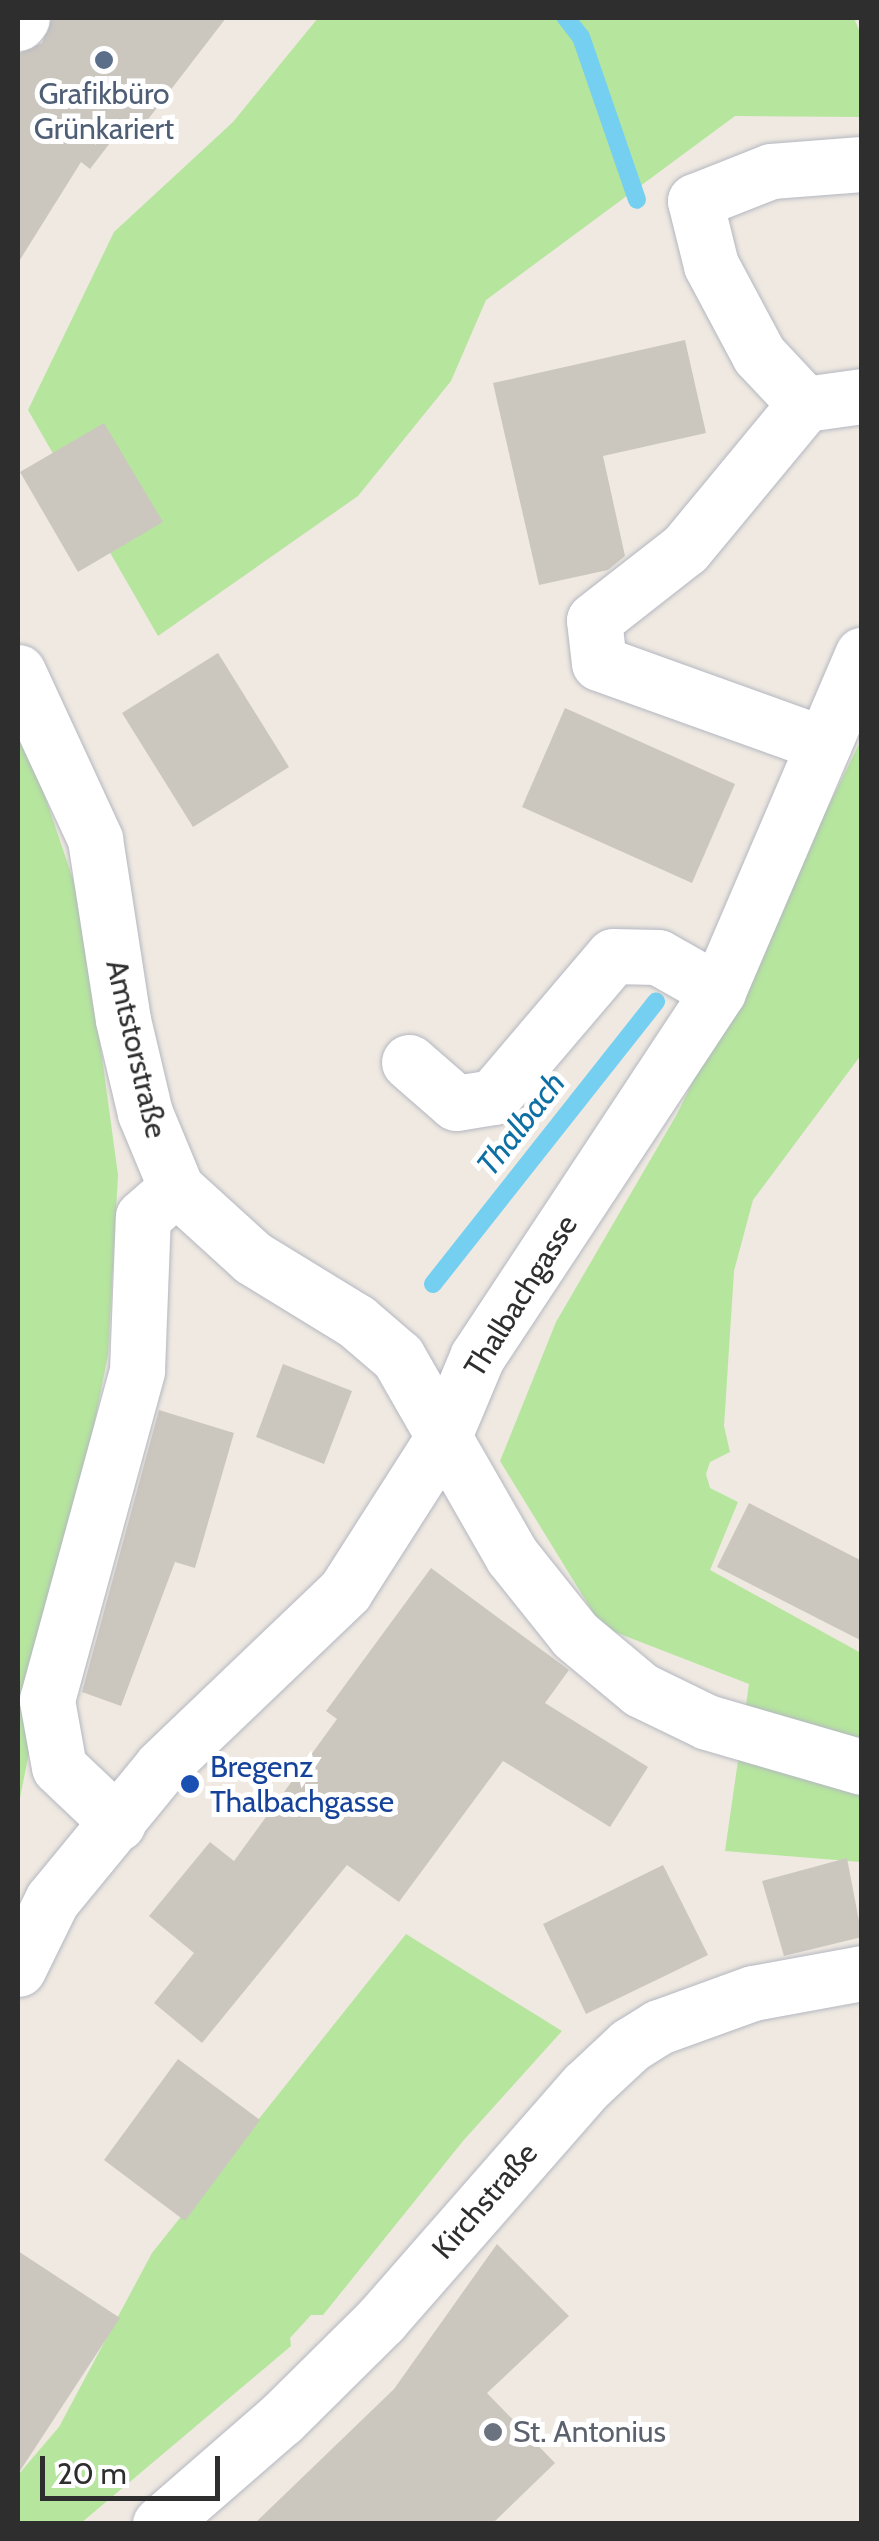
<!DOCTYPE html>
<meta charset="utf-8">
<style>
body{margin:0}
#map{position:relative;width:879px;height:2541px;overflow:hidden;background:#efe9e1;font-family:Cabin,sans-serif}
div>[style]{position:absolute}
.green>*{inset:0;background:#b6e59e}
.stream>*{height:18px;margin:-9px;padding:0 9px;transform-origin:9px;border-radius:9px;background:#75cff0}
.building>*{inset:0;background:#cbc7bf}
.roads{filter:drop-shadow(0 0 2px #b4b7c1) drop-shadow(0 0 2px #b4b7c1)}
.minor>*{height:55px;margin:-27.5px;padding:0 27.5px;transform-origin:27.5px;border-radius:27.5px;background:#fff}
.dots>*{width:28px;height:28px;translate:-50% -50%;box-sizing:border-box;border:5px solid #fff;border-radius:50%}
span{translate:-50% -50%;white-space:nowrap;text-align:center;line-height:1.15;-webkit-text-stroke:10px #fff;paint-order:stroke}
.service-label{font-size:30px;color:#4e5e75}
.street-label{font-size:30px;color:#2e2e2e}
.transit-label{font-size:30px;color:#164399}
.left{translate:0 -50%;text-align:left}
.worship-label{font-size:30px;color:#5b616d}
.water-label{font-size:32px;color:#0d6fa3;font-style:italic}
.frame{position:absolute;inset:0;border:20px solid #2e2e2e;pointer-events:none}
.scale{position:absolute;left:40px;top:2456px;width:180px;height:45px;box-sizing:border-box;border:5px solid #2e2e2e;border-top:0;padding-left:12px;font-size:30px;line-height:35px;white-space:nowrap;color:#2e2e2e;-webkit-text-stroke:8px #fff;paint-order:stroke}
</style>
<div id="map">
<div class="green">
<i style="clip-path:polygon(318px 18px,854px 18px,861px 35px,861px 117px,735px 116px,486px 300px,451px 381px,358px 496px,158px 636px,28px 410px,114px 232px,233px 122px)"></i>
<i style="clip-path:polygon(18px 734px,28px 746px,81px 903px,118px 1175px,108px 1355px,18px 1808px)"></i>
<i style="clip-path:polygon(861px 740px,861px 1055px,753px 1200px,734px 1271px,724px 1426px,730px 1452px,710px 1462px,706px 1474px,710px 1488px,738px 1502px,710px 1570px,861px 1653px,861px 1862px,725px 1851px,749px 1684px,602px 1627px,500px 1461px,556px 1322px,677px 1114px)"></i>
<i style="clip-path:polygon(406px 1934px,562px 2031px,463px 2141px,323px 2315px,311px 2315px,290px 2338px,291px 2346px,81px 2523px,18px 2524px,18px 2475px,59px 2427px,152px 2253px)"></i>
</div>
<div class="stream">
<i style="left:566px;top:18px;width:24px;rotate:52deg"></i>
<i style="left:581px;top:37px;width:172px;rotate:71deg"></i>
<i style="left:433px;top:1284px;width:360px;rotate:-51.7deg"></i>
</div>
<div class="building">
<i style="clip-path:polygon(52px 18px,226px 18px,146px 122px,133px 113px,90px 169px,81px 162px,18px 263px,18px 54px,42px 43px)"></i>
<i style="clip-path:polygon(685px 340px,706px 433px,603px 456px,625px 556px,608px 570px,539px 585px,493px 383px)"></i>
<i style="clip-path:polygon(104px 423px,163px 522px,78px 572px,20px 472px)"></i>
<i style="clip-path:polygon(218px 653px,289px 767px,193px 827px,122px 713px)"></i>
<i style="clip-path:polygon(565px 708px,735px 784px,692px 883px,522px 807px)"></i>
<i style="clip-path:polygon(283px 1364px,352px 1391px,324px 1464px,256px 1437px)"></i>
<i style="clip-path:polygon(159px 1410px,234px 1433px,195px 1568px,175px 1562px,121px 1706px,82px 1692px)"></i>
<i style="clip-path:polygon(749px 1503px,862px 1561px,862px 1641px,717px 1567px)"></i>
<i style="clip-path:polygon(431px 1568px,569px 1670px,545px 1703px,648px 1767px,610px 1827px,503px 1761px,399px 1902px,347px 1865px,202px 2043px,154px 2003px,194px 1953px,149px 1916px,210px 1842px,234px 1861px,337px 1719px,326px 1711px)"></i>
<i style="clip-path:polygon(847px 1858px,862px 1937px,784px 1956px,762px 1881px)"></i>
<i style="clip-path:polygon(663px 1865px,708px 1955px,586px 2014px,543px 1924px)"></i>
<i style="clip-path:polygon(178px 2059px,260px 2120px,185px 2221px,104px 2160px)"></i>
<i style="clip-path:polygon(497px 2244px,569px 2316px,487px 2393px,555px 2463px,492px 2524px,254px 2524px,394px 2389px)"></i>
<i style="clip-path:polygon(18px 2251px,120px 2318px,18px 2474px)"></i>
</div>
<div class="roads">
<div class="minor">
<i style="left:18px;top:23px;width:6px;rotate:-51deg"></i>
<i style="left:805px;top:404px;width:67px;rotate:-133.2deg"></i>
<i style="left:759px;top:355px;width:102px;rotate:-118.1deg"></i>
<i style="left:711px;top:265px;width:66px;rotate:-104deg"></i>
<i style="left:695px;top:201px;width:82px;rotate:-21.5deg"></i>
<i style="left:771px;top:171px;width:91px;rotate:-4.4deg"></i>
<i style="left:18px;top:672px;width:184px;rotate:65.2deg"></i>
<i style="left:95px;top:839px;width:183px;rotate:81.2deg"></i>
<i style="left:123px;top:1020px;width:96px;rotate:76.7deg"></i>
<i style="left:145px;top:1113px;width:81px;rotate:67.5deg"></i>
<i style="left:176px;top:1188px;width:104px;rotate:42.3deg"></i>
<i style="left:253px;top:1258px;width:121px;rotate:31.5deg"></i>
<i style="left:356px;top:1321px;width:55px;rotate:40.6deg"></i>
<i style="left:398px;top:1357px;width:229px;rotate:60.2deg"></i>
<i style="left:512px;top:1556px;width:101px;rotate:51.4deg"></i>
<i style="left:575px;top:1635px;width:86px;rotate:39.8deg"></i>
<i style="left:641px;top:1690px;width:73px;rotate:25.9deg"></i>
<i style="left:707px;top:1722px;width:161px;rotate:16.2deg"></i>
<i style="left:824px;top:744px;width:239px;rotate:-160.2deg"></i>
<i style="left:599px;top:663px;width:43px;rotate:-96.6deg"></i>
<i style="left:594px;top:620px;width:115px;rotate:-38deg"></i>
<i style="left:685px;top:549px;width:188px;rotate:-50.4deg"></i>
<i style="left:805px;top:404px;width:58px;rotate:-8deg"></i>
<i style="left:409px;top:1062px;width:62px;rotate:41.1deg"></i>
<i style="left:456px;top:1103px;width:37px;rotate:-9deg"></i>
<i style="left:493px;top:1097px;width:185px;rotate:-49.6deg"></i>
<i style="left:613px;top:956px;width:45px;rotate:1.3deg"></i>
<i style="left:658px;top:957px;width:69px;rotate:29.5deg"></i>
<i style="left:118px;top:1823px;width:81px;rotate:-136.5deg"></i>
<i style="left:59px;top:1767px;width:68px;rotate:-100.2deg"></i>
<i style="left:47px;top:1700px;width:342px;rotate:-74.7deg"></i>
<i style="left:137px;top:1370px;width:153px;rotate:-87.8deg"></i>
<i style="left:143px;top:1217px;width:44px;rotate:-41.3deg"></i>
<i style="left:18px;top:1969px;width:77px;rotate:-63.8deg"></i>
<i style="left:52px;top:1900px;width:173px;rotate:-50.6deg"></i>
<i style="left:162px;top:1766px;width:253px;rotate:-43.7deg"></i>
<i style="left:345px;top:1591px;width:182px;rotate:-57.4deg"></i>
<i style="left:443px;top:1438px;width:88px;rotate:-67.2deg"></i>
<i style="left:477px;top:1357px;width:438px;rotate:-56.6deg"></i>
<i style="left:718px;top:991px;width:366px;rotate:-66.8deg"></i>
<i style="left:160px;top:2524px;width:160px;rotate:-41deg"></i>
<i style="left:281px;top:2419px;width:141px;rotate:-44.7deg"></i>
<i style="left:381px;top:2320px;width:310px;rotate:-48.8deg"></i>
<i style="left:585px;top:2087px;width:62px;rotate:-43deg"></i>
<i style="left:630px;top:2045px;width:34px;rotate:-32deg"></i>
<i style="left:659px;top:2027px;width:100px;rotate:-19.9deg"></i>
<i style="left:753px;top:1993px;width:111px;rotate:-10.4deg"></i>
</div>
</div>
<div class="dots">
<i style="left:104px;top:60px;background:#5c6f8a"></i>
<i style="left:190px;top:1784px;background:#1a4fb4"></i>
<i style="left:493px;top:2432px;background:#6b7280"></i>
</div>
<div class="service-label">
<span style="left:104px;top:111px">Grafikbüro<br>Grünkariert</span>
</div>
<div class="street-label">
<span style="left:136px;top:1049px;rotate:77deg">Amtstorstraße</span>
<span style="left:521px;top:1296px;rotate:-58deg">Thalbachgasse</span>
<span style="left:485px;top:2201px;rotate:-49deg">Kirchstraße</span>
</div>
<div class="transit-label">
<span class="left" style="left:210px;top:1784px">Bregenz<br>Thalbachgasse</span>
</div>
<div class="worship-label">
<span class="left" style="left:513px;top:2432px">St. Antonius</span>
</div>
<div class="water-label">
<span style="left:521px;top:1124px;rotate:-52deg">Thalbach</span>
</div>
<div class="frame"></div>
<div class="scale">20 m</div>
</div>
